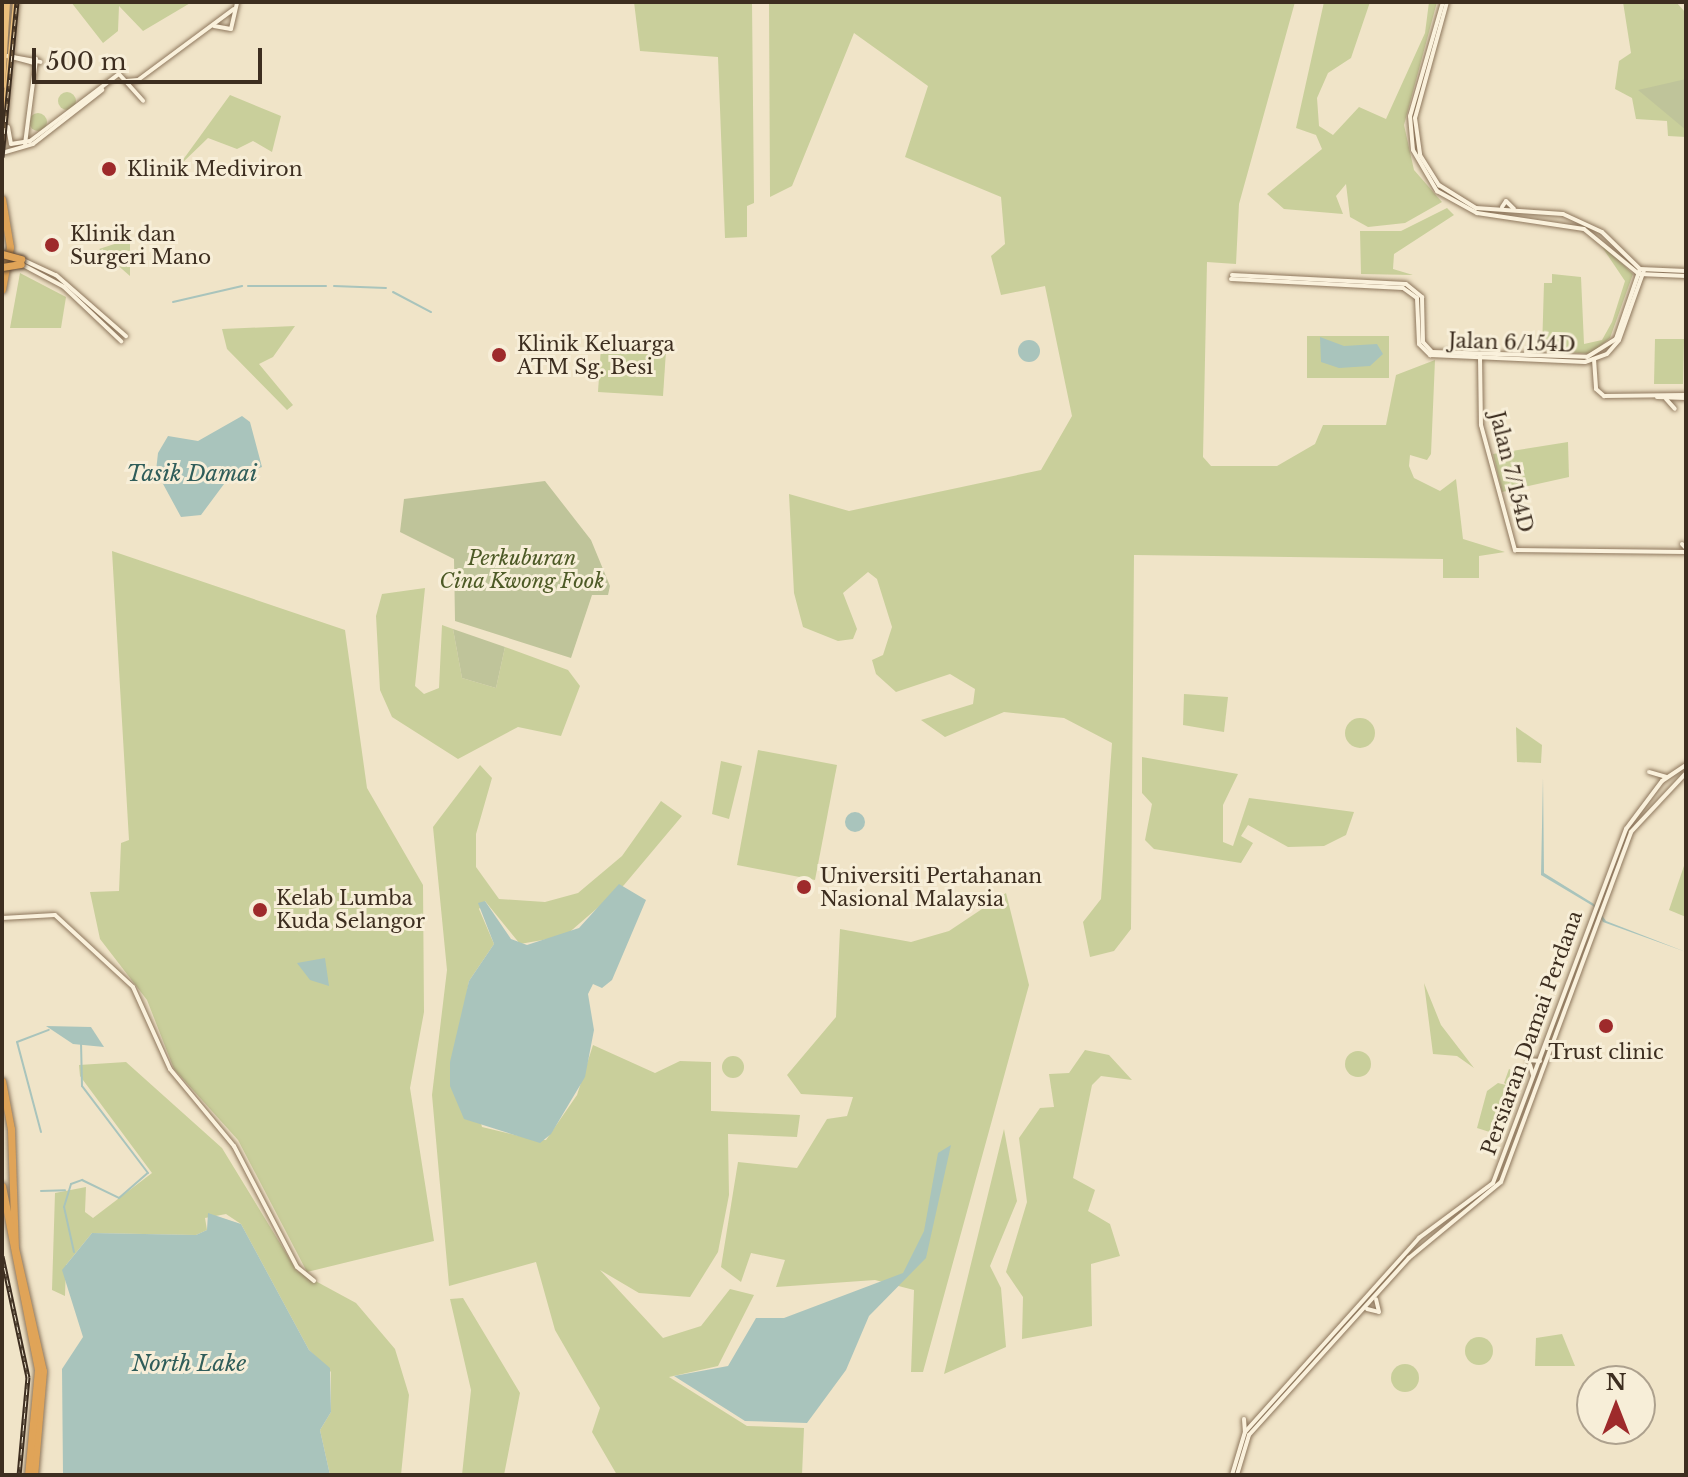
<!DOCTYPE html>
<style>
body{margin:0}
#map{position:relative;width:1688px;height:1477px;overflow:hidden;background:#f0e4c8;font-family:"Libre Baskerville",serif}
div>[style]{position:absolute}
.green>*{inset:0;background:#c9cf9b}
.round{border-radius:50%}
.cemetery>*{inset:0;background:#bfc49a}
.water>*{inset:0;background:#a9c4bc}
.stream>*{height:2px;margin:-1px;padding:0 1px;transform-origin:1px;border-radius:1px;background:#a9c4bc}
.roads{filter:drop-shadow(0 0 2px #8d765c) drop-shadow(0 0 2px #8d765c)}
.tertiary>*{height:4px;margin:-2px;padding:0 2px;transform-origin:2px;border-radius:2px;background:#faf1dc}
.secondary>*{height:4px;margin:-2px;padding:0 2px;transform-origin:2px;border-radius:2px;background:#faf1dc}
.trunk>*{height:6px;margin:-3px;padding:0 3px;transform-origin:3px;border-radius:3px;background:#eabe7c}
.motorway>*{height:7px;margin:-3.5px;padding:0 3.5px;transform-origin:3.5px;border-radius:3.5px;background:#e0a458}
.rail>*{height:5px;margin-top:-2.5px;transform-origin:0;background:repeating-linear-gradient(90deg,#f7eed8 0 6px,#3d2e20 0 12px);box-sizing:border-box;border-block:2px solid #3d2e20}
.bridges{filter:drop-shadow(0 0 2px #5b4430) drop-shadow(0 0 2px #5b4430)}
.motorway-bridge>*{height:7px;margin:-3.5px;padding:0 3.5px;transform-origin:3.5px;border-radius:3.5px;background:#e0a458}
.dots>*{width:22px;height:22px;translate:-50% -50%;box-sizing:border-box;border:4px solid #f7eed8;border-radius:50%}
span{translate:-50% -50%;white-space:nowrap;text-align:center;line-height:1.15;-webkit-text-stroke:6px #f7eed8;paint-order:stroke}
.poi-label{font-size:20px;color:#3d2e20}
.left{translate:0 -50%;text-align:left}
.street-label{font-size:20px;color:#3d2e20}
.park-label{font-size:20px;color:#4d5a26;font-style:italic}
.water-label{font-size:22px;color:#2f5d5a;font-style:italic}
.frame{position:absolute;inset:0;border:4px solid #3d2e20;pointer-events:none}
.north{position:absolute;left:1576px;top:1365px;width:80px;height:80px;box-sizing:border-box;background:#f7eed8;border:2px solid #ada18e;border-radius:50%;rotate:0deg;font-size:22px;font-weight:700;line-height:32px;text-align:center;color:#3d2e20}
.north::after{content:'';display:block;margin:auto;width:28px;height:36px;background:#9e2a2b;clip-path:polygon(50% 0,100% 100%,50% 72%,0 100%)}
.scale{position:absolute;left:32px;top:48px;width:230px;height:36px;box-sizing:border-box;border:4px solid #3d2e20;border-top:0;padding-left:10px;font-size:24px;line-height:28px;white-space:nowrap;color:#3d2e20;-webkit-text-stroke:6px #f7eed8;paint-order:stroke}
</style>
<div id="map">
<div class="green">
<i style="clip-path:polygon(71px 2px,192px 2px,143px 31px,119px 6px,118px 31px,103px 43px)"></i>
<i style="clip-path:polygon(634px 2px,752px 2px,754px 203px,747px 206px,747px 237px,725px 238px,718px 57px,640px 51px)"></i>
<i style="clip-path:polygon(769px 2px,1295px 2px,1239px 204px,1236px 264px,1207px 262px,1203px 457px,1211px 466px,1277px 466px,1315px 444px,1323px 425px,1386px 425px,1396px 375px,1435px 360px,1431px 454px,1427px 460px,1410px 455px,1409px 466px,1414px 478px,1440px 491px,1456px 479px,1463px 539px,1505px 552px,1479px 556px,1479px 578px,1443px 578px,1443px 559px,1134px 555px,1131px 929px,1114px 951px,1090px 957px,1083px 922px,1101px 899px,1112px 743px,1064px 718px,1004px 712px,945px 737px,921px 720px,973px 704px,975px 689px,950px 674px,896px 692px,876px 674px,872px 660px,883px 655px,892px 627px,877px 579px,868px 572px,843px 593px,857px 629px,853px 639px,838px 641px,803px 627px,794px 593px,789px 494px,849px 511px,1041px 470px,1072px 416px,1045px 286px,1001px 295px,991px 256px,1005px 244px,1001px 197px,905px 157px,928px 86px,854px 33px,792px 186px,770px 197px)"></i>
<i style="clip-path:polygon(1324px 2px,1370px 2px,1351px 58px,1328px 73px,1317px 98px,1319px 126px,1333px 135px,1359px 107px,1386px 119px,1425px 33px,1429px 2px,1437px 2px,1404px 125px,1414px 170px,1442px 202px,1405px 223px,1368px 227px,1350px 217px,1346px 184px,1336px 196px,1343px 214px,1284px 209px,1267px 194px,1322px 149px,1316px 135px,1296px 128px)"></i>
<i style="clip-path:polygon(1623px 2px,1676px 2px,1686px 13px,1686px 137px,1668px 136px,1667px 121px,1636px 119px,1632px 98px,1615px 89px,1619px 61px,1631px 53px)"></i>
<i class="round" style="left:58px;top:92px;width:18px;height:18px"></i>
<i style="clip-path:polygon(230px 95px,281px 116px,272px 152px,253px 141px,237px 149px,208px 138px,177px 168px)"></i>
<i class="round" style="left:29px;top:113px;width:18px;height:18px"></i>
<i style="clip-path:polygon(1447px 208px,1454px 215px,1394px 254px,1393px 269px,1413px 275px,1361px 274px,1360px 231px,1401px 231px)"></i>
<i style="clip-path:polygon(1596px 238px,1633px 274px,1610px 338px,1591px 354px,1542px 350px,1544px 283px,1552px 283px,1552px 274px,1581px 277px,1584px 344px,1602px 340px,1612px 322px,1625px 281px)"></i>
<i style="clip-path:polygon(130px 239px,130px 276px,99px 249px)"></i>
<i style="clip-path:polygon(20px 273px,66px 297px,61px 328px,10px 328px)"></i>
<i style="clip-path:polygon(295px 326px,273px 357px,259px 364px,293px 405px,287px 410px,227px 349px,222px 329px)"></i>
<i style="clip-path:polygon(1307px 336px,1389px 336px,1389px 378px,1307px 378px)"></i>
<i style="clip-path:polygon(1655px 339px,1684px 339px,1683px 384px,1654px 384px)"></i>
<i style="clip-path:polygon(601px 347px,666px 351px,663px 396px,598px 392px)"></i>
<i style="clip-path:polygon(1568px 442px,1569px 477px,1502px 492px,1493px 454px)"></i>
<i style="clip-path:polygon(112px 551px,345px 630px,367px 788px,423px 885px,424px 1012px,410px 1088px,434px 1241px,307px 1272px,238px 1140px,174px 1069px,147px 1000px,100px 939px,90px 892px,119px 891px,121px 843px,129px 840px)"></i>
<i style="clip-path:polygon(425px 588px,415px 686px,424px 694px,439px 688px,442px 625px,453px 629px,462px 678px,496px 688px,505px 647px,568px 670px,580px 686px,561px 736px,518px 727px,458px 759px,392px 717px,380px 690px,376px 616px,382px 594px)"></i>
<i style="clip-path:polygon(1184px 694px,1228px 697px,1224px 732px,1183px 725px)"></i>
<i class="round" style="left:1345px;top:718px;width:30px;height:30px"></i>
<i style="clip-path:polygon(1516px 727px,1542px 745px,1541px 763px,1517px 762px)"></i>
<i style="clip-path:polygon(758px 750px,837px 765px,815px 880px,737px 865px)"></i>
<i style="clip-path:polygon(1142px 757px,1238px 774px,1223px 805px,1223px 842px,1233px 846px,1249px 798px,1354px 812px,1346px 835px,1324px 846px,1288px 847px,1248px 825px,1241px 836px,1253px 843px,1241px 863px,1154px 849px,1145px 840px,1152px 804px,1142px 793px)"></i>
<i style="clip-path:polygon(721px 761px,742px 766px,729px 819px,712px 814px)"></i>
<i style="clip-path:polygon(480px 765px,492px 778px,476px 834px,476px 867px,499px 899px,545px 902px,578px 893px,622px 856px,661px 801px,682px 816px,624px 885px,565px 936px,520px 944px,485px 901px,479px 909px,494px 944px,469px 981px,459px 1037px,482px 1127px,536px 1140px,546px 1140px,577px 1095px,593px 1045px,655px 1073px,680px 1061px,711px 1062px,711px 1111px,800px 1115px,797px 1137px,728px 1134px,729px 1195px,718px 1252px,690px 1297px,639px 1293px,600px 1270px,663px 1338px,701px 1326px,730px 1289px,754px 1295px,718px 1366px,669px 1377px,747px 1426px,804px 1428px,802px 1475px,617px 1475px,592px 1432px,600px 1408px,555px 1330px,536px 1262px,449px 1286px,432px 1095px,447px 970px,433px 827px)"></i>
<i style="clip-path:polygon(1686px 860px,1686px 917px,1669px 910px)"></i>
<i style="clip-path:polygon(1006px 893px,1029px 985px,923px 1372px,911px 1372px,914px 1290px,875px 1280px,776px 1287px,785px 1260px,751px 1253px,741px 1282px,721px 1267px,738px 1162px,797px 1168px,827px 1119px,847px 1116px,853px 1097px,801px 1094px,787px 1075px,836px 1017px,840px 929px,911px 942px,949px 931px)"></i>
<i style="clip-path:polygon(1424px 983px,1441px 1025px,1474px 1068px,1457px 1056px,1433px 1054px)"></i>
<i style="clip-path:polygon(1085px 1050px,1109px 1055px,1132px 1080px,1101px 1076px,1092px 1085px,1073px 1178px,1095px 1190px,1088px 1211px,1110px 1224px,1120px 1256px,1091px 1264px,1092px 1326px,1022px 1339px,1023px 1297px,1006px 1272px,1027px 1202px,1019px 1138px,1040px 1108px,1054px 1107px,1049px 1074px,1069px 1073px)"></i>
<i class="round" style="left:1345px;top:1051px;width:26px;height:26px"></i>
<i class="round" style="left:722px;top:1056px;width:22px;height:22px"></i>
<i style="clip-path:polygon(126px 1062px,222px 1148px,297px 1271px,356px 1303px,395px 1349px,409px 1395px,401px 1475px,330px 1475px,320px 1430px,331px 1412px,331px 1372px,309px 1350px,241px 1224px,226px 1214px,205px 1218px,207px 1230px,196px 1235px,92px 1233px,66px 1265px,65px 1296px,52px 1290px,55px 1193px,86px 1187px,85px 1212px,93px 1218px,152px 1173px,80px 1076px,79px 1065px)"></i>
<i style="clip-path:polygon(1509px 1069px,1517px 1072px,1515px 1088px,1499px 1135px,1477px 1128px,1487px 1091px,1498px 1083px,1510px 1086px,1504px 1083px)"></i>
<i style="clip-path:polygon(1004px 1129px,1017px 1201px,990px 1266px,1001px 1288px,1006px 1347px,944px 1374px)"></i>
<i style="clip-path:polygon(463px 1298px,520px 1393px,504px 1475px,462px 1475px,471px 1390px,450px 1299px)"></i>
<i style="clip-path:polygon(1562px 1334px,1575px 1366px,1535px 1366px,1536px 1338px)"></i>
<i class="round" style="left:1465px;top:1337px;width:28px;height:28px"></i>
<i class="round" style="left:1391px;top:1364px;width:28px;height:28px"></i>
</div>
<div class="cemetery">
<i style="clip-path:polygon(1686px 79px,1686px 130px,1638px 90px)"></i>
<i style="clip-path:polygon(545px 481px,591px 540px,610px 586px,608px 595px,592px 595px,571px 658px,455px 621px,454px 559px,400px 532px,404px 499px)"></i>
<i style="clip-path:polygon(453px 629px,505px 647px,496px 688px,462px 678px)"></i>
</div>
<div class="water">
<i style="clip-path:polygon(1320px 337px,1344px 346px,1377px 344px,1383px 354px,1370px 366px,1339px 368px,1321px 362px)"></i>
<i class="round" style="left:1018px;top:340px;width:22px;height:22px"></i>
<i style="clip-path:polygon(242px 416px,250px 422px,262px 467px,227px 480px,201px 515px,181px 517px,156px 471px,158px 453px,168px 436px,198px 441px)"></i>
<i style="clip-path:polygon(1543px 777px,1544px 873px,1594px 904px,1606px 921px,1686px 952px,1603px 922px,1593px 906px,1541px 875px)"></i>
<i class="round" style="left:845px;top:812px;width:20px;height:20px"></i>
<i style="clip-path:polygon(619px 884px,646px 900px,612px 980px,602px 988px,593px 984px,588px 994px,594px 1030px,585px 1077px,551px 1134px,540px 1143px,464px 1119px,450px 1086px,450px 1062px,469px 981px,494px 944px,478px 903px,485px 901px,511px 939px,527px 945px,579px 928px)"></i>
<i style="clip-path:polygon(325px 958px,329px 986px,310px 980px,297px 963px)"></i>
<i style="clip-path:polygon(46px 1026px,91px 1027px,104px 1047px,73px 1044px)"></i>
<i style="clip-path:polygon(951px 1145px,926px 1258px,869px 1316px,846px 1370px,807px 1423px,745px 1421px,674px 1376px,728px 1366px,756px 1318px,784px 1318px,903px 1273px,924px 1231px,938px 1153px)"></i>
<i style="clip-path:polygon(208px 1213px,241px 1224px,309px 1350px,330px 1368px,331px 1412px,320px 1430px,330px 1475px,63px 1475px,62px 1369px,83px 1337px,62px 1270px,92px 1233px,196px 1235px,207px 1230px)"></i>
</div>
<div class="stream">
<i style="left:248px;top:286px;width:78px"></i>
<i style="left:334px;top:286px;width:52px;rotate:2.2deg"></i>
<i style="left:393px;top:292px;width:43px;rotate:27.8deg"></i>
<i style="left:173px;top:302px;width:71px;rotate:-13.1deg"></i>
<i style="left:41px;top:1132px;width:93px;rotate:-104.9deg"></i>
<i style="left:17px;top:1042px;width:34px;rotate:-21deg"></i>
<i style="left:41px;top:1191px;width:24px;rotate:-2deg"></i>
<i style="left:74px;top:1252px;width:46px;rotate:-102.5deg"></i>
<i style="left:64px;top:1207px;width:24px;rotate:-73deg"></i>
<i style="left:71px;top:1184px;width:12px;rotate:-20deg"></i>
<i style="left:82px;top:1180px;width:41px;rotate:25.9deg"></i>
<i style="left:119px;top:1198px;width:38px;rotate:-41deg"></i>
<i style="left:148px;top:1173px;width:109px;rotate:-127.2deg"></i>
<i style="left:82px;top:1086px;width:44px;rotate:-91.3deg"></i>
</div>
<div class="roads">
<div class="tertiary">
<i style="left:1443px;top:2px;width:119px;rotate:106.1deg"></i>
<i style="left:1410px;top:116px;width:34px;rotate:85deg"></i>
<i style="left:1413px;top:150px;width:48px;rotate:59.7deg"></i>
<i style="left:1437px;top:191px;width:46px;rotate:28.8deg"></i>
<i style="left:1477px;top:213px;width:108px;rotate:8.5deg"></i>
<i style="left:1584px;top:229px;width:71px;rotate:39.3deg"></i>
<i style="left:1639px;top:274px;width:47px;rotate:2.4deg"></i>
<i style="left:1447px;top:2px;width:120px;rotate:105.4deg"></i>
<i style="left:1415px;top:118px;width:37px;rotate:82deg"></i>
<i style="left:1420px;top:155px;width:36px;rotate:58deg"></i>
<i style="left:1439px;top:185px;width:44px;rotate:31.9deg"></i>
<i style="left:1476px;top:208px;width:87px;rotate:3.9deg"></i>
<i style="left:1563px;top:214px;width:43px;rotate:24.8deg"></i>
<i style="left:1602px;top:232px;width:53px;rotate:44.2deg"></i>
<i style="left:1640px;top:269px;width:46px;rotate:2.5deg"></i>
<i style="left:214px;top:26px;width:17px;rotate:10deg"></i>
<i style="left:231px;top:29px;width:28px;rotate:-77deg"></i>
<i style="left:7px;top:56px;width:34px;rotate:10deg"></i>
<i style="left:12px;top:57px;width:23px;rotate:15deg"></i>
<i style="left:119px;top:74px;width:36px;rotate:48deg"></i>
<i style="left:126px;top:81px;width:12px;rotate:-5deg"></i>
<i style="left:138px;top:80px;width:119px;rotate:-36.5deg"></i>
<i style="left:8px;top:127px;width:17px;rotate:80deg"></i>
<i style="left:11px;top:144px;width:19px;rotate:-9deg"></i>
<i style="left:30px;top:141px;width:111px;rotate:-37deg"></i>
<i style="left:25px;top:144px;width:86px;rotate:-82.6deg"></i>
<i style="left:2px;top:153px;width:32px;rotate:-16deg"></i>
<i style="left:33px;top:144px;width:88px;rotate:-38deg"></i>
<i style="left:1502px;top:207px;width:7px;rotate:-56deg"></i>
<i style="left:1506px;top:201px;width:11px;rotate:45deg"></i>
<i style="left:21px;top:259px;width:38px;rotate:25deg"></i>
<i style="left:56px;top:275px;width:93px;rotate:41.1deg"></i>
<i style="left:21px;top:264px;width:49px;rotate:28.1deg"></i>
<i style="left:64px;top:287px;width:79px;rotate:43.5deg"></i>
<i style="left:1232px;top:275px;width:174px;rotate:3deg"></i>
<i style="left:1406px;top:284px;width:21px;rotate:39deg"></i>
<i style="left:1422px;top:297px;width:45px;rotate:88.7deg"></i>
<i style="left:1423px;top:342px;width:13px;rotate:48deg"></i>
<i style="left:1432px;top:352px;width:155px;rotate:1.8deg"></i>
<i style="left:1587px;top:357px;width:34px;rotate:-32deg"></i>
<i style="left:1616px;top:339px;width:74px;rotate:-71.1deg"></i>
<i style="left:1231px;top:279px;width:172px;rotate:3deg"></i>
<i style="left:1403px;top:288px;width:17px;rotate:36deg"></i>
<i style="left:1417px;top:298px;width:46px;rotate:87.5deg"></i>
<i style="left:1419px;top:344px;width:16px;rotate:45deg"></i>
<i style="left:1430px;top:355px;width:155px;rotate:2.6deg"></i>
<i style="left:1585px;top:362px;width:23px;rotate:-20deg"></i>
<i style="left:1607px;top:354px;width:18px;rotate:-49deg"></i>
<i style="left:1619px;top:340px;width:74px;rotate:-70.3deg"></i>
<i style="left:1480px;top:356px;width:69px;rotate:89.2deg"></i>
<i style="left:1481px;top:425px;width:130px;rotate:74.8deg"></i>
<i style="left:1515px;top:550px;width:171px;rotate:0.7deg"></i>
<i style="left:1594px;top:359px;width:30px;rotate:86deg"></i>
<i style="left:1596px;top:389px;width:11px;rotate:41deg"></i>
<i style="left:1604px;top:396px;width:82px;rotate:-0.7deg"></i>
<i style="left:1657px;top:397px;width:29px;rotate:2deg"></i>
<i style="left:1666px;top:399px;width:13px;rotate:48deg"></i>
<i style="left:1682px;top:544px;width:6px;rotate:45deg"></i>
<i style="left:2px;top:918px;width:53px;rotate:-3.2deg"></i>
<i style="left:55px;top:915px;width:106px;rotate:42.7deg"></i>
<i style="left:133px;top:987px;width:90px;rotate:65.7deg"></i>
<i style="left:170px;top:1069px;width:100px;rotate:50.3deg"></i>
<i style="left:234px;top:1146px;width:136px;rotate:62.5deg"></i>
<i style="left:297px;top:1267px;width:22px;rotate:39deg"></i>
</div>
<div class="secondary">
<i style="left:1649px;top:772px;width:18px;rotate:16deg"></i>
<i style="left:1529px;top:1060px;width:11px;rotate:5deg"></i>
<i style="left:1530px;top:1065px;width:10px;rotate:73deg"></i>
<i style="left:1367px;top:1309px;width:12px;rotate:14deg"></i>
<i style="left:1379px;top:1312px;width:13px;rotate:-103deg"></i>
<i style="left:1244px;top:1419px;width:13px;rotate:86deg"></i>
<i style="left:1232px;top:1475px;width:45px;rotate:-73.2deg"></i>
<i style="left:1245px;top:1432px;width:261px;rotate:-48.1deg"></i>
<i style="left:1419px;top:1238px;width:92px;rotate:-36.6deg"></i>
<i style="left:1493px;top:1183px;width:378px;rotate:-69.4deg"></i>
<i style="left:1626px;top:829px;width:60px;rotate:-53.1deg"></i>
<i style="left:1662px;top:781px;width:29px;rotate:-34deg"></i>
<i style="left:1237px;top:1475px;width:42px;rotate:-73.3deg"></i>
<i style="left:1249px;top:1435px;width:239px;rotate:-47.9deg"></i>
<i style="left:1409px;top:1258px;width:119px;rotate:-39.6deg"></i>
<i style="left:1501px;top:1182px;width:373px;rotate:-69.6deg"></i>
<i style="left:1631px;top:832px;width:81px;rotate:-47deg"></i>
</div>
<div class="trunk">
<i style="left:2px;top:86px;width:84px;rotate:-86.6deg"></i>
<i style="left:2px;top:145px;width:144px;rotate:-84.4deg"></i>
</div>
<div class="motorway">
<i style="left:2px;top:199px;width:49px;rotate:80.5deg"></i>
<i style="left:10px;top:247px;width:43px;rotate:100.8deg"></i>
<i style="left:2px;top:1081px;width:49px;rotate:79.4deg"></i>
<i style="left:11px;top:1129px;width:119px;rotate:88.1deg"></i>
<i style="left:15px;top:1248px;width:126px;rotate:77.2deg"></i>
<i style="left:43px;top:1371px;width:104px;rotate:94.9deg"></i>
<i style="left:2px;top:1186px;width:187px;rotate:78.9deg"></i>
<i style="left:38px;top:1370px;width:105px;rotate:95.4deg"></i>
</div>
</div>
<div class="rail">
<i style="left:2px;top:157px;width:156px;rotate:-84.5deg"></i>
<i style="left:2px;top:1256px;width:124px;rotate:77.9deg"></i>
<i style="left:28px;top:1377px;width:98px;rotate:95.2deg"></i>
</div>
<div class="bridges">
<div class="motorway-bridge">
<i style="left:2px;top:254px;width:20px;rotate:15deg"></i>
<i style="left:2px;top:267px;width:19px;rotate:-9deg"></i>
</div>
</div>
<div class="dots">
<i style="left:109px;top:169px;background:#9e2a2b"></i>
<i style="left:52px;top:245px;background:#9e2a2b"></i>
<i style="left:499px;top:355px;background:#9e2a2b"></i>
<i style="left:804px;top:887px;background:#9e2a2b"></i>
<i style="left:260px;top:910px;background:#9e2a2b"></i>
<i style="left:1606px;top:1026px;background:#9e2a2b"></i>
</div>
<div class="poi-label">
<span class="left" style="left:127px;top:169px">Klinik Mediviron</span>
<span class="left" style="left:70px;top:246px">Klinik dan<br>Surgeri Mano</span>
<span class="left" style="left:517px;top:356px">Klinik Keluarga<br>ATM Sg. Besi</span>
<span class="left" style="left:820px;top:888px">Universiti Pertahanan<br>Nasional Malaysia</span>
<span class="left" style="left:276px;top:910px">Kelab Lumba<br>Kuda Selangor</span>
<span style="left:1606px;top:1052px">Trust clinic</span>
</div>
<div class="street-label">
<span style="left:1512px;top:343px;rotate:2deg">Jalan 6/154D</span>
<span style="left:1511px;top:472px;rotate:76deg">Jalan 7/154D</span>
<span style="left:1532px;top:1033px;rotate:-70deg">Persiaran Damai Perdana</span>
</div>
<div class="park-label">
<span style="left:522px;top:570px">Perkuburan<br>Cina Kwong Fook</span>
</div>
<div class="water-label">
<span style="left:192px;top:474px">Tasik Damai</span>
<span style="left:189px;top:1364px">North Lake</span>
</div>
<div class="frame"></div>
<div class="north">N</div>
<div class="scale">500 m</div>
</div>
